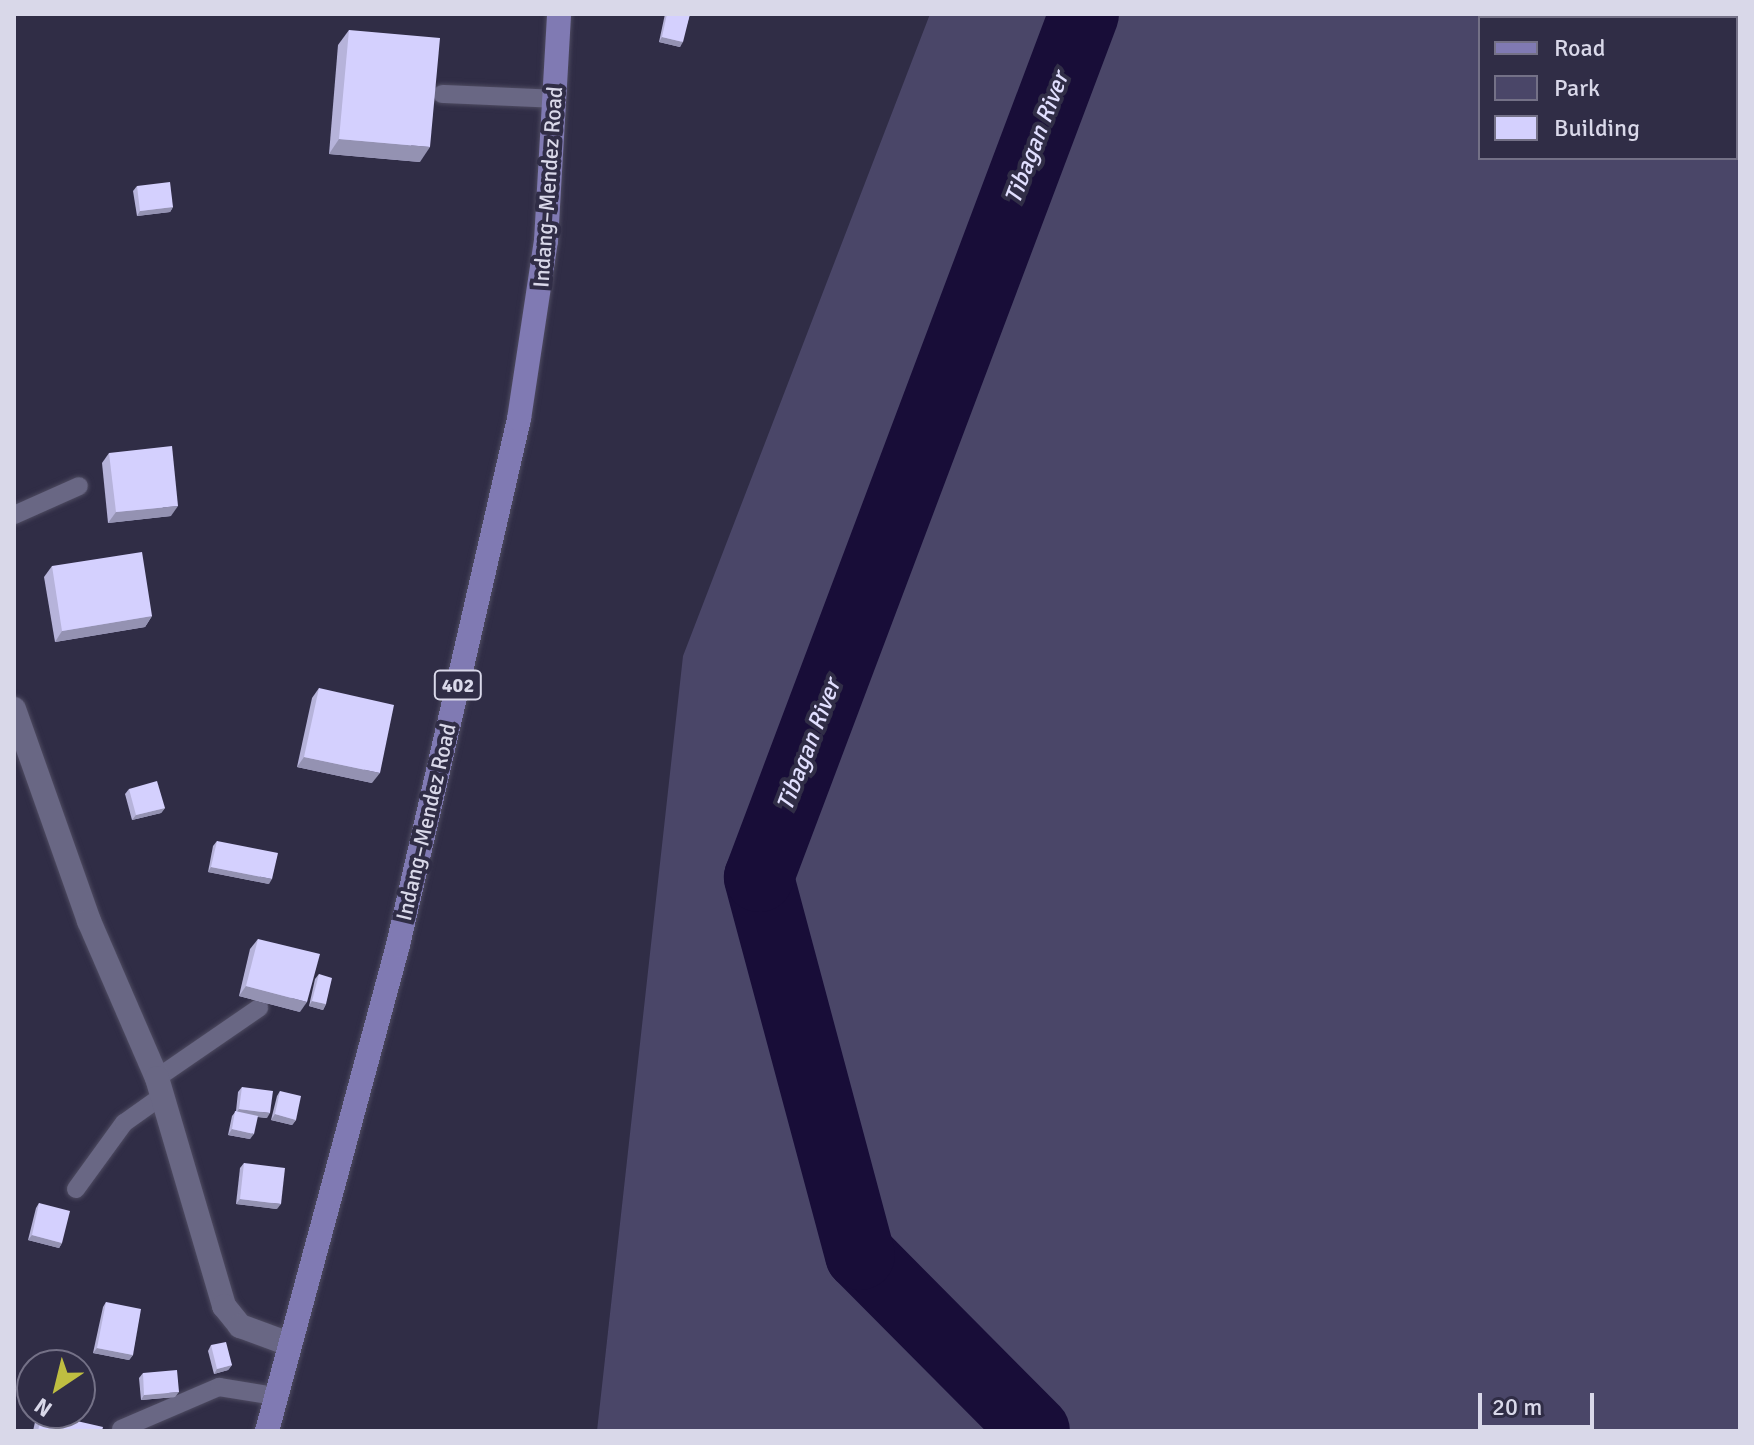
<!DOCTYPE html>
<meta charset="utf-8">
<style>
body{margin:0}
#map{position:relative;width:1754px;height:1445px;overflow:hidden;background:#302d46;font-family:Signika,sans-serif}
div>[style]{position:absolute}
.green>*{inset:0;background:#4a4668}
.river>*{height:70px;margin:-35px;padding:0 35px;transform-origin:35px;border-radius:35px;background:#180d38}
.roads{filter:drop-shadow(0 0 2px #4e4b61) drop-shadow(0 0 2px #4e4b61)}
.lane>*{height:18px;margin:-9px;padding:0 9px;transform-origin:9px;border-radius:9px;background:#696784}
.secondary>*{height:24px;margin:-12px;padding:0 12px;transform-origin:12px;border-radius:12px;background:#696784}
.primary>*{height:24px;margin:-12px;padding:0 12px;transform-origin:12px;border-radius:12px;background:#807ab3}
.wall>*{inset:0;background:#b6b3da}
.shaded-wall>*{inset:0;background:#9492b2}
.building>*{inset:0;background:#d4d0fe}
span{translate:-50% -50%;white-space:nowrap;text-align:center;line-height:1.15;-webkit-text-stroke:8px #302d46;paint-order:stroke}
.shield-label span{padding:2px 6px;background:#302d46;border:2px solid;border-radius:6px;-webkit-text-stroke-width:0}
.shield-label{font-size:20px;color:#d9d8e9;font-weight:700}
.street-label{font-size:22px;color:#d9d8e9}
.water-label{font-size:24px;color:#e1dfff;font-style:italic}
.frame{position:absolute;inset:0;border:16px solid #d9d8e9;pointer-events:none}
.legend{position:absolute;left:1478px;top:16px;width:260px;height:144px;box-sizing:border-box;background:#302d46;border:2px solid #747187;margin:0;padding:10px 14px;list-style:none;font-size:24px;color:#d9d8e9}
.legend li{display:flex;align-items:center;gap:16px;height:40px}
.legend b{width:40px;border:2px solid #747187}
.north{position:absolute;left:16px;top:1349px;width:80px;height:80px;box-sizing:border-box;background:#302d46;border:2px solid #747187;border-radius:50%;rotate:215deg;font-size:22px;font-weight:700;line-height:32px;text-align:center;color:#d9d8e9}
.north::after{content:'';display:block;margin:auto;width:28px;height:36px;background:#bfbe41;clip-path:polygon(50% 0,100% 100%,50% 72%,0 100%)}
.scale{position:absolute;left:1478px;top:1393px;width:116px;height:36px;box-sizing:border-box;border:4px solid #d9d8e9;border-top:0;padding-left:10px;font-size:24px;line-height:28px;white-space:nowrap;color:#d9d8e9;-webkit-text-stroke:6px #302d46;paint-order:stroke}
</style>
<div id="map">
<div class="green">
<i style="clip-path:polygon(evenodd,930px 14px,1740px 14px,1740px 1431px,597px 1431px,683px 656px,930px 14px,1480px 18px,1736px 18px,1736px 158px,1480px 158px,1480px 18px)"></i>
</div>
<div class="river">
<i style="left:1035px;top:1431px;width:248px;rotate:-134.8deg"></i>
<i style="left:860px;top:1255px;width:391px;rotate:-105deg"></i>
<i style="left:759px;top:877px;width:922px;rotate:-69.36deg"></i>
</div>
<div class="roads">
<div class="lane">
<i style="left:442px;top:94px;width:113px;rotate:2.5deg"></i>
<i style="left:14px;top:515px;width:71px;rotate:-24deg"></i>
<i style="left:157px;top:1078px;width:124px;rotate:-34.5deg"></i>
<i style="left:76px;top:1189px;width:82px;rotate:-54deg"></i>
<i style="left:124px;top:1123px;width:47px;rotate:-35.4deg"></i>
<i style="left:121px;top:1429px;width:107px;rotate:-23.2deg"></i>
<i style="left:219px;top:1387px;width:57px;rotate:9.1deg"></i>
</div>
<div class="secondary">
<i style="left:14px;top:709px;width:225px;rotate:70.5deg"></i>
<i style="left:89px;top:921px;width:171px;rotate:66.6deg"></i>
<i style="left:157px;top:1078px;width:238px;rotate:73.6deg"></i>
<i style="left:224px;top:1306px;width:26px;rotate:51deg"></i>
<i style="left:240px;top:1326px;width:52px;rotate:20.2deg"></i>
</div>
<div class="primary">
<i style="left:267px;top:1431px;width:503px;rotate:-74.91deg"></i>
<i style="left:398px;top:945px;width:540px;rotate:-77.05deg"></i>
<i style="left:519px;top:419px;width:180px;rotate:-81.4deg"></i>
<i style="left:546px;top:241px;width:227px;rotate:-86.7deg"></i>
</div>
</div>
<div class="wall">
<i style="clip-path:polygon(665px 14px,690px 14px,680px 47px,659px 42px)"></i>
<i style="clip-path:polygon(349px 30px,420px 162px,329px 154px,338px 45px)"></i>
<i style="clip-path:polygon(137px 186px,173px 207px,170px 212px,137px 216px,133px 191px)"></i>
<i style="clip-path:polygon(109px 453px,171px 516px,108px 523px,102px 463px)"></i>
<i style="clip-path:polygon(52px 566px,152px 616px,145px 627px,55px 642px,44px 577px)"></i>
<i style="clip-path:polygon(319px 688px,372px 783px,297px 767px,312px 698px)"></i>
<i style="clip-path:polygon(129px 789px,165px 808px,161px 813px,132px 820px,125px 794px)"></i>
<i style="clip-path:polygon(217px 841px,269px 884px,208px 872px,213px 846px)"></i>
<i style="clip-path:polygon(258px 939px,300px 1012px,239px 996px,250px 949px)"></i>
<i style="clip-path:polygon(319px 974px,326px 1004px,323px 1010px,309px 1006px,315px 979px)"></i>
<i style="clip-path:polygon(242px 1087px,267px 1118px,257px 1117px,250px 1139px,228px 1135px,232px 1116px,236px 1111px,238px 1092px)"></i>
<i style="clip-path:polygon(280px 1091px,296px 1120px,292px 1125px,271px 1120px,277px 1096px)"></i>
<i style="clip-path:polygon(244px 1163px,277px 1209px,236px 1204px,240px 1168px)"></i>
<i style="clip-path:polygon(39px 1203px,62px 1243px,59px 1248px,28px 1240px,36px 1208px)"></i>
<i style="clip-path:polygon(106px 1302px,133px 1355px,129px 1360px,93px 1353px,103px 1307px)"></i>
<i style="clip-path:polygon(211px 1345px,232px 1365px,228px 1370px,214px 1374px,208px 1351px)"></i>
<i style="clip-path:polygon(143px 1373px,175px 1397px,141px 1400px,139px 1378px)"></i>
<i style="clip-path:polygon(42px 1413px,102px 1431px,33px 1431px,35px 1422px)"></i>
</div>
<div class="shaded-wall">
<i style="clip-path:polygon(662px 37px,683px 42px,680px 47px,659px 42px)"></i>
<i style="clip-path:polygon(339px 139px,430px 147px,420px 162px,329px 154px)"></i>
<i style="clip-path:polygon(173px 207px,170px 212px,137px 216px,140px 211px)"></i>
<i style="clip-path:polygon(178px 506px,171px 516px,108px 523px,116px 512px)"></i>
<i style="clip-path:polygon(152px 616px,145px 627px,55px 642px,62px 631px)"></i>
<i style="clip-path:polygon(304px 757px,380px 773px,372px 783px,297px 767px)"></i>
<i style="clip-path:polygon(165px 808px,161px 813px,132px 820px,136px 815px)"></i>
<i style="clip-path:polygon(211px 867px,272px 879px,269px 884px,208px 872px)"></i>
<i style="clip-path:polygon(246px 986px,307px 1002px,300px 1012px,239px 996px)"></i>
<i style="clip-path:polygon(312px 1001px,326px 1004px,323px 1010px,309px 1006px)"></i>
<i style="clip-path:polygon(239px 1109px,270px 1113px,267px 1118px,235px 1114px)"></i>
<i style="clip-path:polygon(275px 1114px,296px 1120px,292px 1125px,271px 1120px)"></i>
<i style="clip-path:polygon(232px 1129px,254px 1134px,250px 1139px,228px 1135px)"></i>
<i style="clip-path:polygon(240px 1199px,281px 1204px,277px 1209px,236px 1204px)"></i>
<i style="clip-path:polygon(32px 1235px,62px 1243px,59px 1248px,28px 1240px)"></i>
<i style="clip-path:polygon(97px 1348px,133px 1355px,129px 1360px,93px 1353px)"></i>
<i style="clip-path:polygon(232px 1365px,228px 1370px,214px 1374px,217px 1369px)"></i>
<i style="clip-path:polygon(179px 1392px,175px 1397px,141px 1400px,144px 1395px)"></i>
<i style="clip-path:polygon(61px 1413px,76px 1413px,82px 1415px,79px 1421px,60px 1414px)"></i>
</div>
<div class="building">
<i style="clip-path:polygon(667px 14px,690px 14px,683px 42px,662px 37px)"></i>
<i style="clip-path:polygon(349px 30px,440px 38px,430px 147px,339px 139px)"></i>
<i style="clip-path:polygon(170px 182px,173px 207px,140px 211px,137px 186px)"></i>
<i style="clip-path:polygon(172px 446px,178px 506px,116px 512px,109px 453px)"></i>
<i style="clip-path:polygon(142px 552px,152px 616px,62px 631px,52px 566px)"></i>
<i style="clip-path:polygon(319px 688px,394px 705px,380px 773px,304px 757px)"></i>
<i style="clip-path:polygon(157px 781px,165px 808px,136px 815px,129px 789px)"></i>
<i style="clip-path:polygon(217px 841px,278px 853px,272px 879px,211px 867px)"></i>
<i style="clip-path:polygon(258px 939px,320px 954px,307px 1002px,246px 986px)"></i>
<i style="clip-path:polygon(319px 974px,332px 978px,326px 1004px,312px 1001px)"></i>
<i style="clip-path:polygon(242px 1087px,273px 1091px,270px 1113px,239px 1109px)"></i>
<i style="clip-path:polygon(280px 1091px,301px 1096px,296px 1120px,275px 1114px)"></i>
<i style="clip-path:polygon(235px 1111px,258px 1116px,254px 1134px,232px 1129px)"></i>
<i style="clip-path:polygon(244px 1163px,285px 1168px,281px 1204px,240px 1199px)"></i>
<i style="clip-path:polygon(39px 1203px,70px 1211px,62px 1243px,32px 1235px)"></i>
<i style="clip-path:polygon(106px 1302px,141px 1309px,133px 1355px,97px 1348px)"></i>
<i style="clip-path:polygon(226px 1342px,232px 1365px,217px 1369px,211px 1345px)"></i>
<i style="clip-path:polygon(177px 1370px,179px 1392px,144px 1395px,143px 1373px)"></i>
<i style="clip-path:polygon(80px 1396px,88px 1399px,82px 1415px,76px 1413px,80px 1413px)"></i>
<i style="clip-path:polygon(42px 1413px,103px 1427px,102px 1431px,38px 1431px)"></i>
</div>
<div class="shield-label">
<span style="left:458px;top:685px">402</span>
</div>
<div class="street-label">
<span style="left:548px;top:187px;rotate:-86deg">Indang–Mendez Road</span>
<span style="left:426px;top:822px;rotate:-77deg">Indang–Mendez Road</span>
</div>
<div class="water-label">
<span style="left:1037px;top:138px;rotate:-69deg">Tibagan River</span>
<span style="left:809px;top:745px;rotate:-69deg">Tibagan River</span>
</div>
<div class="frame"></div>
<ul class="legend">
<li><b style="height:10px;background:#807ab3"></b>Road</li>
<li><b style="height:22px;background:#4a4668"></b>Park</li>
<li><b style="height:22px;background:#d4d0fe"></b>Building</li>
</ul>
<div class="north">N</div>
<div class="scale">20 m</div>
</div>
